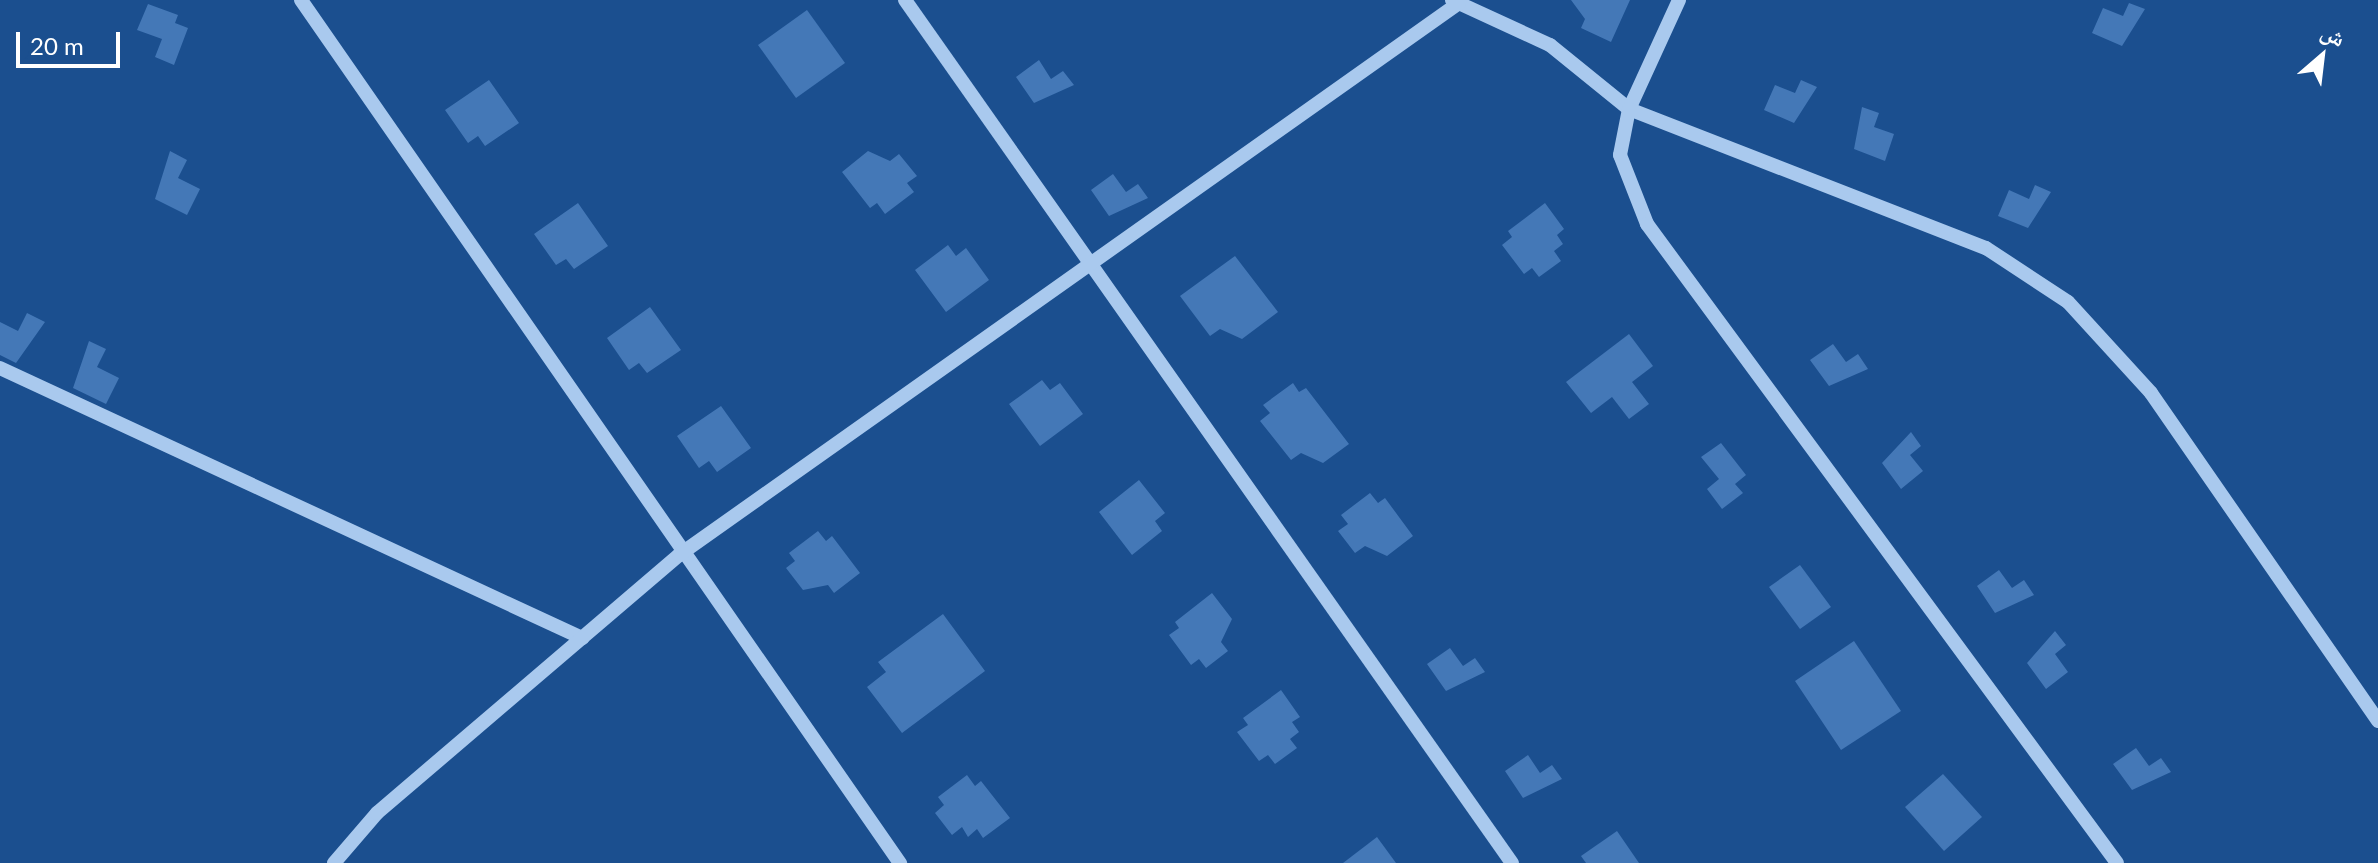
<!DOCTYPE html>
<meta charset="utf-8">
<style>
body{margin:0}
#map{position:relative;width:2378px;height:863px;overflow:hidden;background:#1b4f8f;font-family:Lato,"Noto Naskh Arabic",sans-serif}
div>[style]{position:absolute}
.building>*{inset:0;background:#4478b7}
.minor>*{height:14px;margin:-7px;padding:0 7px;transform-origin:7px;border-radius:7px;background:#a9c9ee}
span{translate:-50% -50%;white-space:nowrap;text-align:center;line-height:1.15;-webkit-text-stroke:8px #1b4f8f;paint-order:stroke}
.north{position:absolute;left:2282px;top:16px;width:80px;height:80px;-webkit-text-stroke:6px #1b4f8f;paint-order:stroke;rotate:28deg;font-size:22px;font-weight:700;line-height:32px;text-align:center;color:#fff}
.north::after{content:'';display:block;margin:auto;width:28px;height:36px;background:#fff;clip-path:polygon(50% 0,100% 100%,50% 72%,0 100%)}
.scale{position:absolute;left:16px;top:32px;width:104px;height:36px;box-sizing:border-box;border:4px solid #fff;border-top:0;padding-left:10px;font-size:24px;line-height:28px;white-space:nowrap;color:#fff;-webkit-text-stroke:6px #1b4f8f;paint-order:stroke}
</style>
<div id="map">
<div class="building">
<i style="clip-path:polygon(1571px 0,1630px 0,1611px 42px,1581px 28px,1585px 19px)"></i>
<i style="clip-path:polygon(2129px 3px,2145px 9px,2122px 46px,2092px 33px,2103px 8px,2123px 16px)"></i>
<i style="clip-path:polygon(148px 4px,178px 15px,175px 23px,188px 28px,174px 65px,155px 57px,162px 39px,137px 30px)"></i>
<i style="clip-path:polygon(807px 10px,845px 63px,796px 98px,758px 45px)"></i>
<i style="clip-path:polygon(1039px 60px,1051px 79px,1063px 71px,1074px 85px,1034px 103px,1016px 77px)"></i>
<i style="clip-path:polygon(489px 80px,519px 123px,485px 146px,478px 136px,468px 143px,445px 110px)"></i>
<i style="clip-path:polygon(1801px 80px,1817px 87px,1794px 123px,1764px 110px,1775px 85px,1795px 93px)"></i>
<i style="clip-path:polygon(1862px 107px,1879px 113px,1874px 127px,1894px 134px,1885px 161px,1854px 149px)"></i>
<i style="clip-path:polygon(170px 151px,187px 160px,178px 178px,200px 189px,187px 215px,155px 199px)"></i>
<i style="clip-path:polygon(868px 151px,890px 161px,899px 154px,917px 176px,907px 183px,914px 192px,885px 214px,877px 203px,870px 208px,842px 172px)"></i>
<i style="clip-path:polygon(1113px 174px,1126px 192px,1138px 184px,1148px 198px,1109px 216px,1091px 190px)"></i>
<i style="clip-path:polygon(2035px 185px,2051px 192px,2028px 228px,1998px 216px,2009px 190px,2029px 199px)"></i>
<i style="clip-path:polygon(578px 203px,608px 246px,574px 269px,566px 259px,556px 265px,534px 234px)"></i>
<i style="clip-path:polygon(1545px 203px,1564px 229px,1557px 235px,1563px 244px,1554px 251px,1561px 261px,1539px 277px,1532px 268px,1524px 274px,1502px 245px,1512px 237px,1508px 231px)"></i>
<i style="clip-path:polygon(948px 245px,956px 256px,966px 248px,989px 280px,946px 312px,915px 270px)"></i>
<i style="clip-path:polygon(1235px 256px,1278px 312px,1242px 339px,1220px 329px,1210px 336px,1180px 296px)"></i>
<i style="clip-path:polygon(650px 307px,681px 350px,647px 373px,639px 363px,629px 370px,607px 338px)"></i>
<i style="clip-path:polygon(27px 313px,45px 322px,16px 363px,0 355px,0 322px,18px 331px)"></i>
<i style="clip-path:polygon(1629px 334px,1653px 366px,1632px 382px,1649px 404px,1629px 419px,1612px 397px,1591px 413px,1566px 382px)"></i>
<i style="clip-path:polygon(89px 341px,106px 349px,97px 367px,119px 378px,106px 404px,73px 388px)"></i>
<i style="clip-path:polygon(1833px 344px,1846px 362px,1858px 354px,1868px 369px,1829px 386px,1810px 360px)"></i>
<i style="clip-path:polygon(1042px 380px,1050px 390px,1060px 383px,1083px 414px,1040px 446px,1009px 404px)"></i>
<i style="clip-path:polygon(1293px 383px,1299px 392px,1306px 388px,1349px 444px,1323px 463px,1301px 453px,1291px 460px,1260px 421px,1270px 413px,1263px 405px)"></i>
<i style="clip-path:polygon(721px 406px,751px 448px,717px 472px,709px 461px,699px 468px,677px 436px)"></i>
<i style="clip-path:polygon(1911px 432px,1921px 446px,1910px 455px,1923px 471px,1901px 489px,1882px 463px)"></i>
<i style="clip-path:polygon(1721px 443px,1746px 475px,1735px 484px,1743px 493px,1722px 509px,1707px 489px,1719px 479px,1701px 457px)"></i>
<i style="clip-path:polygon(1139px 480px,1165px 513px,1155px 521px,1162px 531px,1132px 555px,1099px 512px)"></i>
<i style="clip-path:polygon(1370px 493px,1378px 503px,1385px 498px,1413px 536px,1387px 556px,1365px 546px,1355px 553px,1338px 531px,1348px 524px,1341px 515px)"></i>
<i style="clip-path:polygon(818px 531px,826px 541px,832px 536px,860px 573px,834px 593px,828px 585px,803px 590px,786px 568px,795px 561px,789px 553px)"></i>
<i style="clip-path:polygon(1800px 565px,1831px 607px,1800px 629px,1769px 587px)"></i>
<i style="clip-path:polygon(1999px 570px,2012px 588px,2024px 580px,2034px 595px,1995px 613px,1977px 586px)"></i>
<i style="clip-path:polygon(1212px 593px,1232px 619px,1221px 642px,1228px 651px,1206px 668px,1199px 659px,1191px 665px,1169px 635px,1179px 628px,1175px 622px)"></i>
<i style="clip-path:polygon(943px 614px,985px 671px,902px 733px,867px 687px,886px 672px,878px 662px)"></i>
<i style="clip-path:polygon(2055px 631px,2066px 645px,2055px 654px,2068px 672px,2046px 689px,2027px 663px)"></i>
<i style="clip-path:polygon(1854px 641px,1901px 711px,1841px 750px,1795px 681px)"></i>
<i style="clip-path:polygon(1450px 648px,1463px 666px,1475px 658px,1485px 672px,1446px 691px,1427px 664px)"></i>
<i style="clip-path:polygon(1281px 690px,1300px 717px,1292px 722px,1299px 732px,1290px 739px,1297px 748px,1275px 764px,1268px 755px,1259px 761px,1237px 732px,1248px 725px,1243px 718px)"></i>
<i style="clip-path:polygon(2136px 748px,2149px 766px,2161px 758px,2171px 772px,2132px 790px,2113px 764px)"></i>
<i style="clip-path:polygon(1528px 755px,1540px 773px,1552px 765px,1562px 779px,1523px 798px,1505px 771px)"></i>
<i style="clip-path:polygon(1943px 774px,1982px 817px,1944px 851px,1905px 807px)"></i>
<i style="clip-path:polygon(967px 775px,975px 786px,981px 781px,1010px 818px,983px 838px,977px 829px,968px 837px,962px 827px,952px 835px,935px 813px,944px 805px,938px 797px)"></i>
<i style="clip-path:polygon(1617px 831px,1639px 863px,1586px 863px,1581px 856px)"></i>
<i style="clip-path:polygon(1377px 837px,1396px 863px,1343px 863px)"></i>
</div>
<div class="minor">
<i style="left:301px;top:0;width:1051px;rotate:55.24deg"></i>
<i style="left:905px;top:0;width:1055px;rotate:54.88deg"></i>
<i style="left:1452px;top:0;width:108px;rotate:24.7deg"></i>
<i style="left:1550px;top:45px;width:102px;rotate:39deg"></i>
<i style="left:1629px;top:109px;width:383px;rotate:21.3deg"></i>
<i style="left:1986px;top:248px;width:98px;rotate:33.4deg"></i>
<i style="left:2068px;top:302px;width:123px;rotate:47.6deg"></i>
<i style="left:2151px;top:393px;width:399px;rotate:55.3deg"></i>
<i style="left:1679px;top:0;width:120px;rotate:114.6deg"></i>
<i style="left:1629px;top:109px;width:47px;rotate:101.1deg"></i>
<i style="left:1620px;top:155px;width:74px;rotate:68.6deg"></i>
<i style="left:1647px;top:224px;width:793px;rotate:53.66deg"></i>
<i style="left:0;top:368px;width:642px;rotate:24.89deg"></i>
<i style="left:334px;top:863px;width:66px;rotate:-49.3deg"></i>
<i style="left:377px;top:813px;width:397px;rotate:-40.5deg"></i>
<i style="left:679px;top:555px;width:956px;rotate:-35.29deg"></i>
</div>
<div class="north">ش</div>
<div class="scale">20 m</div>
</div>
